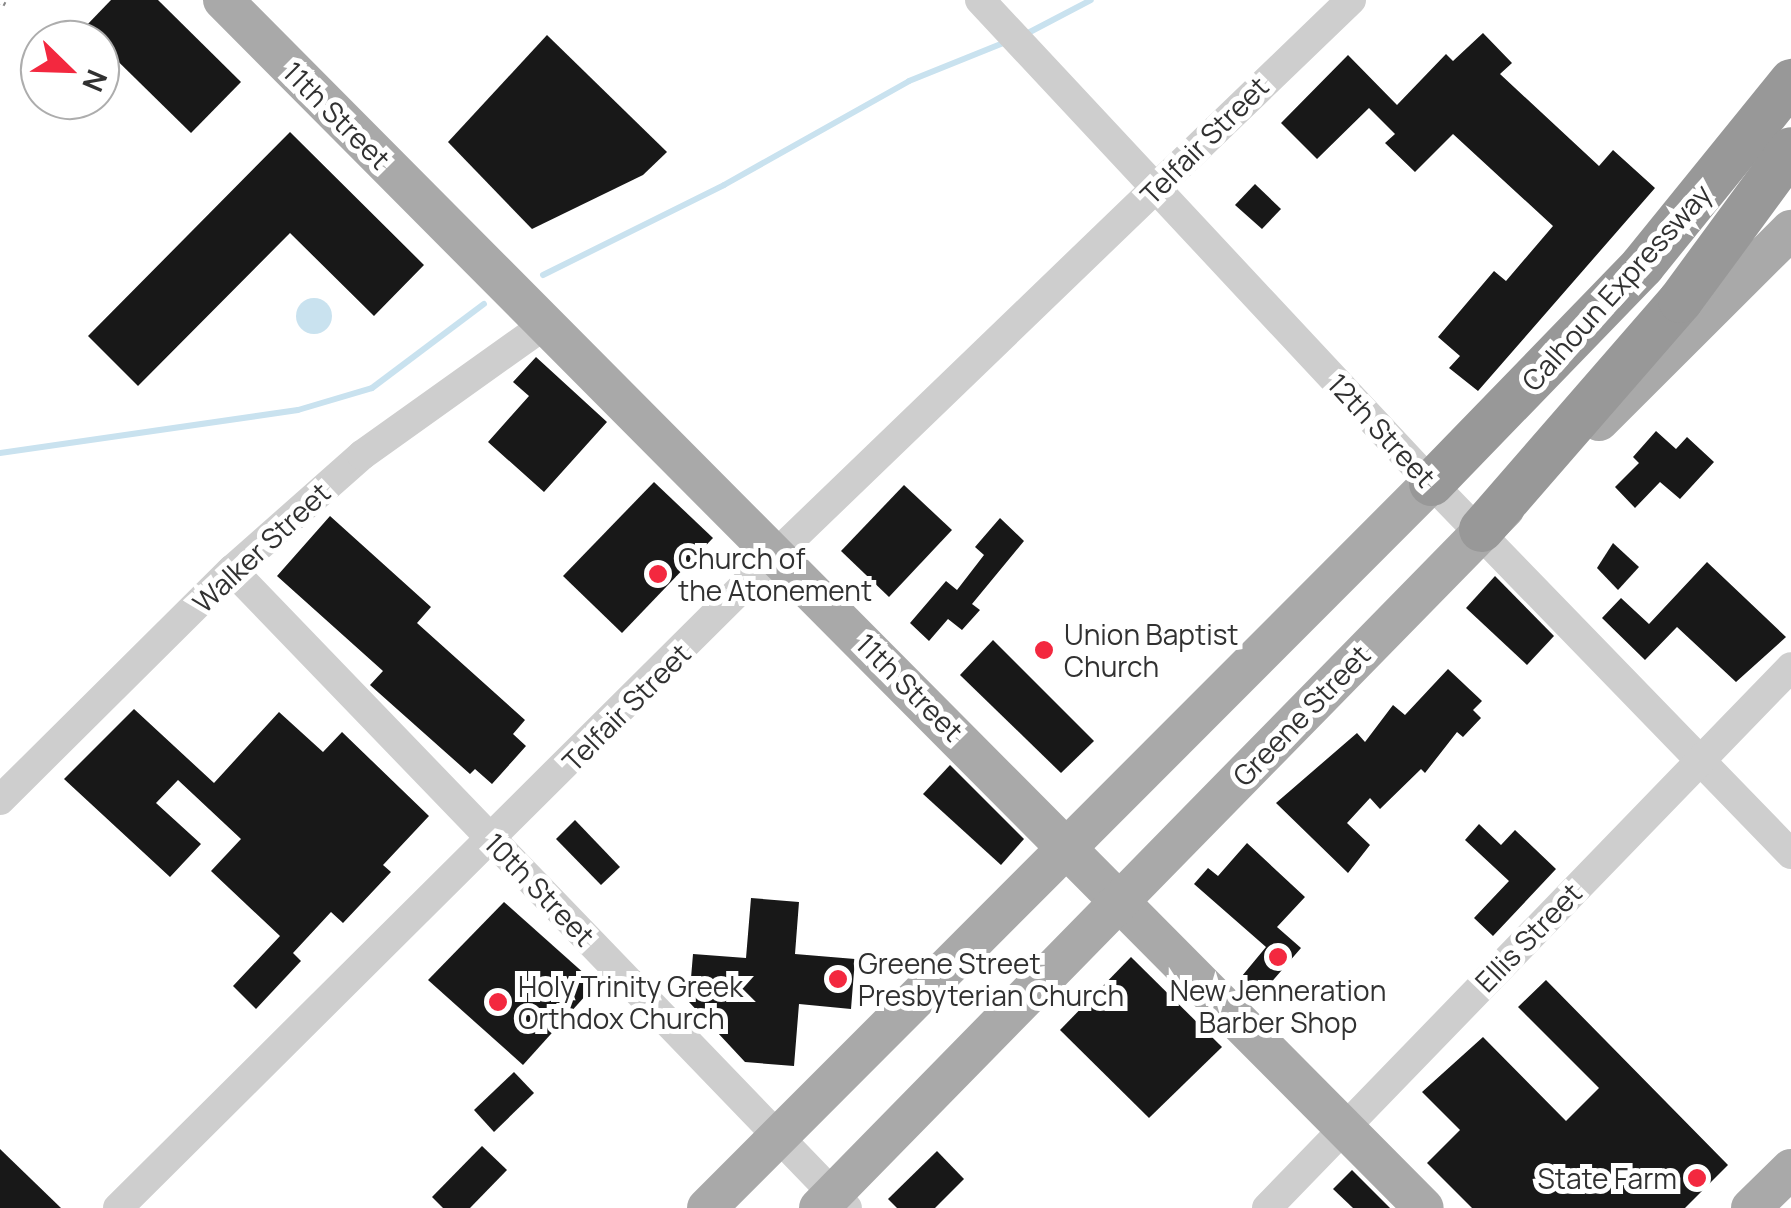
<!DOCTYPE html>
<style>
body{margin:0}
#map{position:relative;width:1791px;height:1208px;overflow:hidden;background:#fff;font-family:Manrope,sans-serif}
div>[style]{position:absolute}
.water>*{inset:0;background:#c9e2ef}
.round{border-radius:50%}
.stream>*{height:6px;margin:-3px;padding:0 3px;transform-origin:3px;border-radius:3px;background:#c9e2ef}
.building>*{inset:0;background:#181818}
.minor>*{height:30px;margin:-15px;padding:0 15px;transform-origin:15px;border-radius:15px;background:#cecece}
.major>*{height:40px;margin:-20px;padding:0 20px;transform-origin:20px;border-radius:20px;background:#a9a9a9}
.highway>*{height:45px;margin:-22.5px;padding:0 22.5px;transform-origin:22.5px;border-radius:22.5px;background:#989898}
.rail>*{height:10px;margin-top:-5px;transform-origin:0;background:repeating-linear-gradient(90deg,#fff 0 19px,#868686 0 38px);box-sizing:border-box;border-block:2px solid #868686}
.dots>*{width:28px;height:28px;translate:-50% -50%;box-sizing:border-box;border:5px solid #fff;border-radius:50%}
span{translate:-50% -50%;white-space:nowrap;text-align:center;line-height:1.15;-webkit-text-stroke:10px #fff;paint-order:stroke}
.street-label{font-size:28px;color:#313131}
.poi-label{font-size:28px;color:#313131}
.left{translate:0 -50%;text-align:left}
.right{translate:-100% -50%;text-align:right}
.north{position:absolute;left:20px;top:20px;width:100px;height:100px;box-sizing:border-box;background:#fff;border:2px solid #adadad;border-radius:50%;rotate:113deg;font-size:28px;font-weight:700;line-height:40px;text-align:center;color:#313131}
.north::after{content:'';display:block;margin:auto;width:35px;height:45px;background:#f3283f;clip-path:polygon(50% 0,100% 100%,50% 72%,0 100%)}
</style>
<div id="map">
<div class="water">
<i class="round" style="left:296px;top:298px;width:36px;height:36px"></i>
</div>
<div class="stream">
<i style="left:1026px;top:34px;width:73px;rotate:-27.6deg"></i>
<i style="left:543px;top:275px;width:202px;rotate:-26.4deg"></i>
<i style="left:724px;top:185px;width:212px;rotate:-29.3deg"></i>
<i style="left:909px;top:81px;width:105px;rotate:-21.9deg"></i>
<i style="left:0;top:453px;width:301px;rotate:-8.2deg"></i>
<i style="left:298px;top:410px;width:77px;rotate:-16.6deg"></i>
<i style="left:372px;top:388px;width:140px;rotate:-36.9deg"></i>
</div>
<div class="building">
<i style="clip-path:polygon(111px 0,158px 0,241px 82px,191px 133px,84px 28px)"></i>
<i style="clip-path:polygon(1483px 33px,1512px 63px,1500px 74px,1599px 166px,1613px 150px,1655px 188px,1478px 391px,1449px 368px,1460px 356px,1438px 337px,1494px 271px,1506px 281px,1553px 226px,1453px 134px,1415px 172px,1385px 143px,1395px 134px,1369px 108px,1317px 159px,1281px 123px,1348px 55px,1397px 105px,1446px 54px,1453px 61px)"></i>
<i style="clip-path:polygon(547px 35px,667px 152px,643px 175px,532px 229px,448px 142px)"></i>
<i style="clip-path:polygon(290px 132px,424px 265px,374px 316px,290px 233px,138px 386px,88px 336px)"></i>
<i style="clip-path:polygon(1255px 184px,1281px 209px,1262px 229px,1235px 205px)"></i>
<i style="clip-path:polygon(536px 357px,607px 422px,544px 492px,488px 442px,529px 396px,513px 382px)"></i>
<i style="clip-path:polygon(1656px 431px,1676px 449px,1687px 437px,1714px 462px,1680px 499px,1660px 482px,1635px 508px,1615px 487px,1639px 463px,1633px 457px)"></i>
<i style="clip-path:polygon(654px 482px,713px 538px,622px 633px,563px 576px)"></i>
<i style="clip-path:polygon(904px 485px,952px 530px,889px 597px,841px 551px)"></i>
<i style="clip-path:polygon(330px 516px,431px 607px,417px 623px,525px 720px,513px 734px,526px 746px,492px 784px,475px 769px,470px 774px,370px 685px,383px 671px,277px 576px)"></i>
<i style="clip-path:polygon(1000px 518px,1024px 541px,972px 604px,980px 610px,962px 630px,948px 619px,929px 641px,910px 623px,946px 581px,957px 590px,984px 555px,975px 547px)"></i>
<i style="clip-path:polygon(1613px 543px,1639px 567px,1618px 590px,1597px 568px)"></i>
<i style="clip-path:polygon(1707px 562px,1786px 637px,1736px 682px,1677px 627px,1645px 660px,1602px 618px,1621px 598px,1649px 624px)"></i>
<i style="clip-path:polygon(1495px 576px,1554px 636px,1527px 665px,1466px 608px)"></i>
<i style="clip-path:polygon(993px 640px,1094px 741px,1061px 773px,960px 675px)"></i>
<i style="clip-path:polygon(1448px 669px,1482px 701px,1473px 710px,1481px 718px,1463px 737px,1457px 732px,1425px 773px,1421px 769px,1380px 809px,1370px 798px,1347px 823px,1370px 845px,1348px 873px,1276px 803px,1357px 733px,1365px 742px,1393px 705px,1405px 715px)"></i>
<i style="clip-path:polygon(134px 709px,214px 783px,279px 712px,323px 752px,342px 732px,429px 816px,383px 865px,391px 872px,343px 923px,331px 912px,293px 953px,301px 961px,256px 1009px,233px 986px,280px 936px,211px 871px,241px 839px,178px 780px,156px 803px,201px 844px,170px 877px,64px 779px)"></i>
<i style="clip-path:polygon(950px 765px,1024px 839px,1001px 865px,923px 794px)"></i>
<i style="clip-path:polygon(575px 820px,620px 867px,601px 885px,556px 839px)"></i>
<i style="clip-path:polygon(1479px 824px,1501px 845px,1515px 830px,1556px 869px,1493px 936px,1474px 918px,1509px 881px,1465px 840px)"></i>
<i style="clip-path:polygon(1247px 843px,1305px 897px,1277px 927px,1301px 948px,1262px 993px,1242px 976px,1266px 947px,1194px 884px,1208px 868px,1218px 876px)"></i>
<i style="clip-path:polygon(751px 898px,799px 902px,795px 954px,855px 959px,851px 1009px,799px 1004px,794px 1066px,745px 1062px,689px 1002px,693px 954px,746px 958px)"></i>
<i style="clip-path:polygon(504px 902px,596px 984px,523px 1065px,428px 980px)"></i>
<i style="clip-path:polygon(1131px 957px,1222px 1047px,1149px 1118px,1060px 1030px)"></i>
<i style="clip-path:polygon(1546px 980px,1728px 1165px,1685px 1208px,1472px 1208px,1427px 1163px,1460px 1130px,1422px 1092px,1483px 1037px,1566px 1121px,1599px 1088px,1518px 1007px)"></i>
<i style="clip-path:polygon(514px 1072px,534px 1093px,494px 1132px,474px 1110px)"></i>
<i style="clip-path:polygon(482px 1146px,507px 1170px,470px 1208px,443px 1208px,432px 1197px)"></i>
<i style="clip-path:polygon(0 1149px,61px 1208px,0 1208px)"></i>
<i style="clip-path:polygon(937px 1151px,964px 1179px,935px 1208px,897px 1208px,888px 1199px)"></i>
<i style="clip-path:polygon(1352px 1170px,1390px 1208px,1353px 1208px,1333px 1189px)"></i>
</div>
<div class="minor">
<i style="left:980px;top:0;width:661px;rotate:46.96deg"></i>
<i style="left:1431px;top:483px;width:517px;rotate:45.86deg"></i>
<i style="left:232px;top:570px;width:886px;rotate:46.05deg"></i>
<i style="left:0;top:800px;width:327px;rotate:-44.8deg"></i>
<i style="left:232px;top:570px;width:174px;rotate:-41.5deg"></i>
<i style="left:362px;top:455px;width:227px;rotate:-35.5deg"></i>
<i style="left:118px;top:1208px;width:926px;rotate:-44.83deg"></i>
<i style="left:775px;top:555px;width:800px;rotate:-43.94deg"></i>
<i style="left:1267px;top:1208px;width:753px;rotate:-45.91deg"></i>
</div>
<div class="major">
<i style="left:223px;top:0;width:1703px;rotate:45.17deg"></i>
<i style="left:1599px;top:421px;width:271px;rotate:-44.9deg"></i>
<i style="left:707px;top:1208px;width:1025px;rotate:-45.04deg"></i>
<i style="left:819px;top:1208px;width:980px;rotate:-45.58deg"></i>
<i style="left:1751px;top:1208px;width:56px;rotate:-44.3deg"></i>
</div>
<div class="highway">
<i style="left:1431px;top:483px;width:303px;rotate:-45.9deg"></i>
<i style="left:1642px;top:265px;width:237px;rotate:-51deg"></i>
<i style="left:1481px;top:529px;width:303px;rotate:-49deg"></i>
<i style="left:1680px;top:300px;width:187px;rotate:-53.7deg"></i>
</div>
<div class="rail">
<i style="left:0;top:4px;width:4px;rotate:-63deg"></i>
</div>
<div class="dots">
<i style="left:658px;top:574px;background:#f3283f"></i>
<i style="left:1044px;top:650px;background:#f3283f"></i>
<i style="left:1278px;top:957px;background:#f3283f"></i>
<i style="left:838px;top:979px;background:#f3283f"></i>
<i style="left:498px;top:1002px;background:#f3283f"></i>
<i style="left:1697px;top:1178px;background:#f3283f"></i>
</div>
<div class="street-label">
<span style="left:337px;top:115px;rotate:45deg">11th Street</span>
<span style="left:1204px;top:140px;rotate:-45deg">Telfair Street</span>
<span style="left:1616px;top:287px;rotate:-48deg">Calhoun Expressway</span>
<span style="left:1382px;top:430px;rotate:47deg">12th Street</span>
<span style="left:261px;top:547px;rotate:-43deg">Walker Street</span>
<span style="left:910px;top:687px;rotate:45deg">11th Street</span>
<span style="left:626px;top:707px;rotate:-45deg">Telfair Street</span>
<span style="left:1301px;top:715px;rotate:-46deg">Greene Street</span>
<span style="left:540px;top:889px;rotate:46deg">10th Street</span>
<span style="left:1528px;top:937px;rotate:-46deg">Ellis Street</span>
</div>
<div class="poi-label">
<span class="left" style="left:678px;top:574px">Church of<br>the Atonement</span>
<span class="left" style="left:1064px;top:650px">Union Baptist<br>Church</span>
<span class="left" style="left:858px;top:979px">Greene Street<br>Presbyterian Church</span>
<span class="left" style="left:518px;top:1002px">Holy Trinity Greek<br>Orthdox Church</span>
<span style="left:1278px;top:1006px">New Jenneration<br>Barber Shop</span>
<span class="right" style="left:1677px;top:1178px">State Farm</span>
</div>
<div class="north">N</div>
</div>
